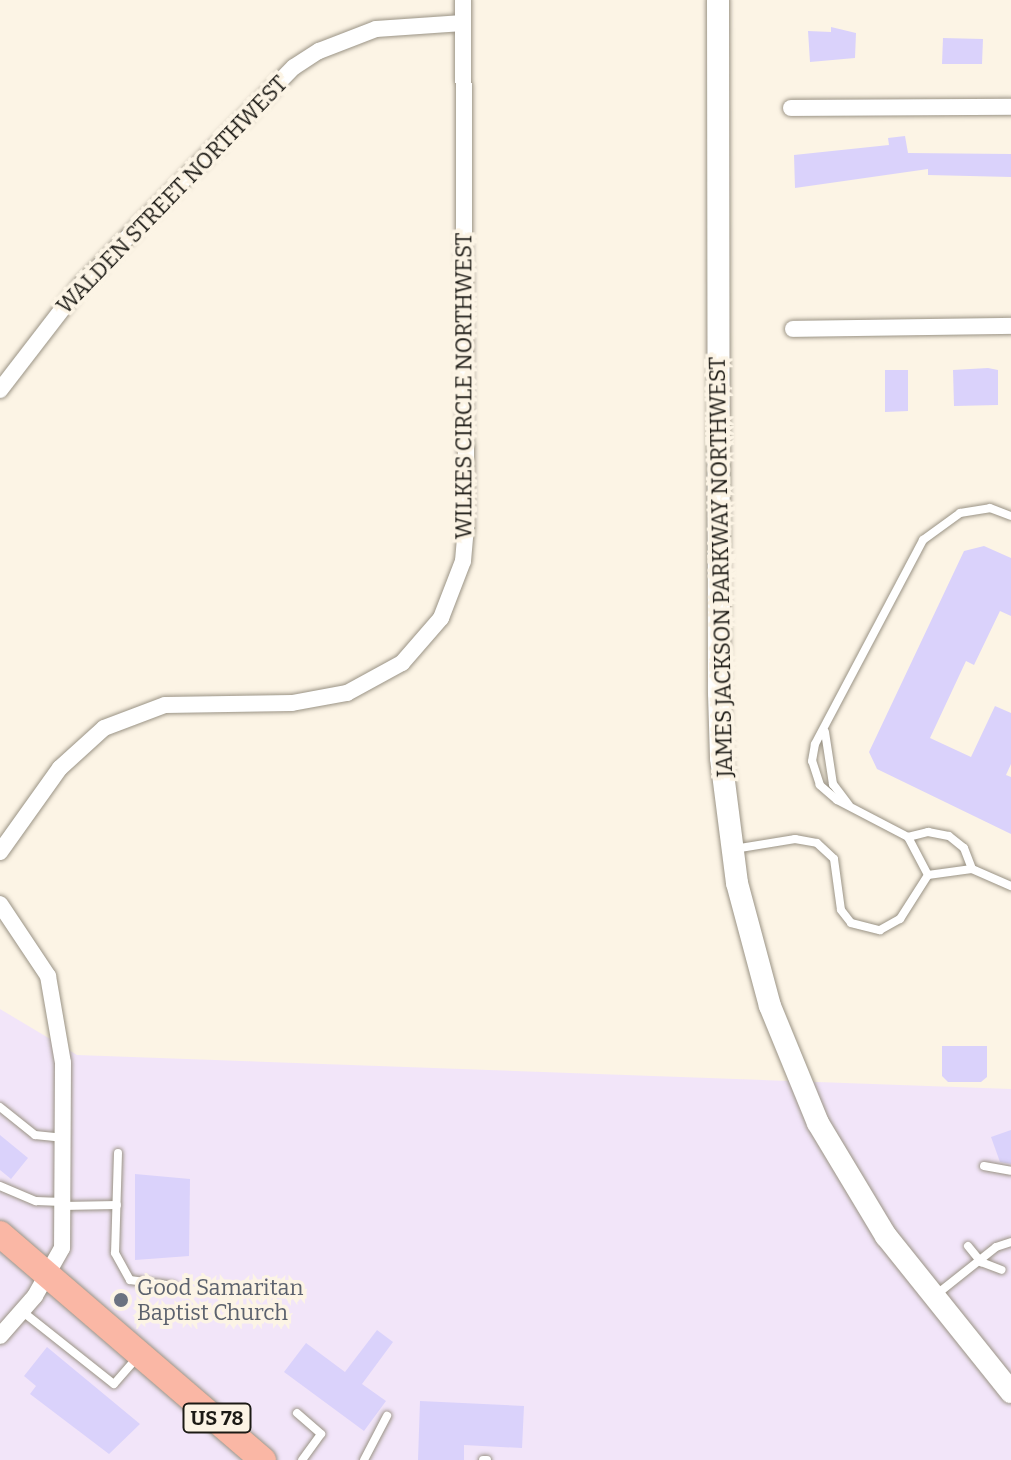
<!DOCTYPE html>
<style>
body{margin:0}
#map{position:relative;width:1011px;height:1460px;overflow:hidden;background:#fcf4e5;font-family:Bitter,serif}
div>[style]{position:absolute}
.commercial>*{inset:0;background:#f2e5f9}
.building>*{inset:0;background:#dad2fb}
.roads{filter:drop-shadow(0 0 2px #9a9385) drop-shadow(0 0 2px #9a9385)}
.lane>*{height:8px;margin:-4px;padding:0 4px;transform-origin:4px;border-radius:4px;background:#fff}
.street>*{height:16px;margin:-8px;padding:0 8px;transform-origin:8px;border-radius:8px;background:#fff}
.secondary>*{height:22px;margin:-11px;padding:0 11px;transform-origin:11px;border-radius:11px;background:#fff}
.primary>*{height:26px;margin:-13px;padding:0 13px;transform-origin:13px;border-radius:13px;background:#fab7a5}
.dots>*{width:22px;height:22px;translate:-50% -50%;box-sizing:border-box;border:4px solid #fcf4e5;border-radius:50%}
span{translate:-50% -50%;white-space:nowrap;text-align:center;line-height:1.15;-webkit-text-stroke:7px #fcf4e5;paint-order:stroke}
.shield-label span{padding:2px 6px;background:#fcf4e5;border:2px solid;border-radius:6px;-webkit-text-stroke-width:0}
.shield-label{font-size:20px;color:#1c1a15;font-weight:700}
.street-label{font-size:22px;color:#1c1a15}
.worship-label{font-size:22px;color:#5b616d}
.left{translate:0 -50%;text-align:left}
</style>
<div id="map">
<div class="commercial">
<i style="clip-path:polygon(0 1009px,77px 1055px,1011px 1089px,1011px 1460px,0 1460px)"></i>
</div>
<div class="building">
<i style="clip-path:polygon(831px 27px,856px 33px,855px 58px,810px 62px,808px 31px,831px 32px)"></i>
<i style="clip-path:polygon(943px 38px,983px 39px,982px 64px,942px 64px)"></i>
<i style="clip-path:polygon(905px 136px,908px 153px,1011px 154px,1011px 177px,928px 175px,928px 169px,795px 188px,794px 155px,889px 145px,888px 138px)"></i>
<i style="clip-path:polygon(988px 368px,998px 370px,998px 405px,954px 406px,953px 370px)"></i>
<i style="clip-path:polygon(885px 370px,908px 370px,908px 411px,885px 412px)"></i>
<i style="clip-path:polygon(984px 546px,1011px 558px,1011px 616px,1000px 611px,974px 665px,966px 661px,930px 738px,971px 757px,995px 706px,1011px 713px,1011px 764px,1006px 775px,1011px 777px,1011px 834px,877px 769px,869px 752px,964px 551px)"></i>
<i style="clip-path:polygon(942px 1046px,987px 1046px,987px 1077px,981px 1082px,948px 1082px,942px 1076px)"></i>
<i style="clip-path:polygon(1011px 1130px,1011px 1164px,1000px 1162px,991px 1137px)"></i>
<i style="clip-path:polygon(0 1135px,28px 1158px,11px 1179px,0 1170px)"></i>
<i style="clip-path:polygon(135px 1174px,190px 1179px,189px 1256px,135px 1260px)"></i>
<i style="clip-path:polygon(377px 1330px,393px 1342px,362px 1384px,386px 1401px,364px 1431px,284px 1372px,306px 1343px,345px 1372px)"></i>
<i style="clip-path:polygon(47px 1347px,140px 1424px,109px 1454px,30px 1394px,36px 1386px,24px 1376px)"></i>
<i style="clip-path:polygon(420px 1401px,524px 1406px,522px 1448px,464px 1445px,464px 1460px,418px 1460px)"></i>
</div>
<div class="roads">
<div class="lane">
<i style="left:825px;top:732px;width:53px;rotate:81.3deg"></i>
<i style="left:833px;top:784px;width:26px;rotate:53deg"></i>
<i style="left:908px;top:837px;width:21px;rotate:-14deg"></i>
<i style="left:928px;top:832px;width:21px;rotate:11deg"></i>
<i style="left:949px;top:836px;width:19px;rotate:39deg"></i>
<i style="left:964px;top:848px;width:22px;rotate:69deg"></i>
<i style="left:734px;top:849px;width:62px;rotate:-9.3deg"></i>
<i style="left:795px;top:839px;width:22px;rotate:10deg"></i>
<i style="left:817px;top:843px;width:23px;rotate:43deg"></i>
<i style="left:834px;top:859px;width:51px;rotate:82.2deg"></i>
<i style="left:841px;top:910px;width:16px;rotate:52deg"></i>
<i style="left:851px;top:923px;width:30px;rotate:14deg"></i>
<i style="left:880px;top:930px;width:23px;rotate:-29deg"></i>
<i style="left:900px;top:919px;width:52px;rotate:-57.5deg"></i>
<i style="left:928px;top:875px;width:43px;rotate:-117.8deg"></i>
<i style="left:908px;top:837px;width:80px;rotate:-152.5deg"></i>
<i style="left:837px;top:800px;width:23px;rotate:-139deg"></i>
<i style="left:820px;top:785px;width:25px;rotate:-108deg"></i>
<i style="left:812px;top:761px;width:17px;rotate:-80deg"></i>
<i style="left:815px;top:744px;width:231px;rotate:-62.1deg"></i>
<i style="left:923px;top:540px;width:46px;rotate:-36.1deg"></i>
<i style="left:960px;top:513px;width:30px;rotate:-9deg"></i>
<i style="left:990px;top:508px;width:22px;rotate:21deg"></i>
<i style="left:928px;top:875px;width:44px;rotate:-7.8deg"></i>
<i style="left:972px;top:869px;width:43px;rotate:23.6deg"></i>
<i style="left:0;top:1107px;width:45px;rotate:38.7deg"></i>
<i style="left:35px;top:1135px;width:27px;rotate:6deg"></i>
<i style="left:118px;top:1153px;width:100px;rotate:91.7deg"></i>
<i style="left:115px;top:1253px;width:31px;rotate:61deg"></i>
<i style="left:130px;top:1280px;width:44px;rotate:7.8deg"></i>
<i style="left:984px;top:1166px;width:27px;rotate:10deg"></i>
<i style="left:0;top:1186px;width:39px;rotate:23deg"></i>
<i style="left:36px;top:1201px;width:26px;rotate:2deg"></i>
<i style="left:62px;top:1206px;width:55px;rotate:-1deg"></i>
<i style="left:968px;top:1246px;width:21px;rotate:51deg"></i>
<i style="left:981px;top:1262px;width:22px;rotate:21deg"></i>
<i style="left:937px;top:1294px;width:75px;rotate:-38.5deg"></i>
<i style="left:996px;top:1247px;width:16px;rotate:-18deg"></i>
<i style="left:23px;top:1312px;width:116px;rotate:38.4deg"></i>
<i style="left:114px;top:1384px;width:37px;rotate:-49deg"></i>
<i style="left:297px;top:1413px;width:32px;rotate:41deg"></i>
<i style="left:321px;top:1434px;width:32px;rotate:126deg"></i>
<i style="left:364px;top:1460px;width:50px;rotate:-62.4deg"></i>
<i style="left:483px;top:1460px;width:4px"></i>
</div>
<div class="street">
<i style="left:791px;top:108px;width:220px;rotate:-0.3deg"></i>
<i style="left:793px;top:329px;width:218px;rotate:-0.8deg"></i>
<i style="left:0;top:390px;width:131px;rotate:-52.4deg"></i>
<i style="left:80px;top:286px;width:306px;rotate:-45.7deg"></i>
<i style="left:294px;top:67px;width:30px;rotate:-33deg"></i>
<i style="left:319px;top:51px;width:61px;rotate:-21.1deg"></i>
<i style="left:376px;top:29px;width:87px;rotate:-3.9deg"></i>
<i style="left:0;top:852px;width:103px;rotate:-54.5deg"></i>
<i style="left:60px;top:768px;width:59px;rotate:-42.3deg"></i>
<i style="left:104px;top:728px;width:65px;rotate:-20.7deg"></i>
<i style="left:165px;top:705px;width:127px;rotate:-0.9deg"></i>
<i style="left:292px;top:703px;width:56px;rotate:-10.3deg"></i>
<i style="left:347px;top:693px;width:63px;rotate:-28.6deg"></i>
<i style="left:402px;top:663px;width:60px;rotate:-49.1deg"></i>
<i style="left:441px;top:618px;width:61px;rotate:-68.9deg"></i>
<i style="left:463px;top:561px;width:32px;rotate:-85deg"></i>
<i style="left:466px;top:529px;width:529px;rotate:-90.32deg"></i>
<i style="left:0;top:904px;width:87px;rotate:56.3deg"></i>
<i style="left:48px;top:976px;width:88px;rotate:80.2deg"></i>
<i style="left:63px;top:1063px;width:185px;rotate:90.3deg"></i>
<i style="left:62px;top:1248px;width:55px;rotate:119.4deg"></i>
<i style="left:35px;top:1296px;width:53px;rotate:131.2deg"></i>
</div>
<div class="secondary">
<i style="left:718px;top:0;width:693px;rotate:89.92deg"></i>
<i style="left:719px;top:693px;width:65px;rotate:88.2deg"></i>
<i style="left:721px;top:758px;width:126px;rotate:82.7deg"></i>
<i style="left:737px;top:883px;width:127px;rotate:75deg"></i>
<i style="left:770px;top:1006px;width:126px;rotate:67.7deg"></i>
<i style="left:818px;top:1123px;width:132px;rotate:59deg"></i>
<i style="left:886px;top:1236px;width:200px;rotate:51.3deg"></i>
</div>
<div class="primary">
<i style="left:0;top:1234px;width:347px;rotate:40.7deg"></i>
</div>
</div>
<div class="dots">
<i style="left:121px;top:1300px;background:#6b7280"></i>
</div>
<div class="shield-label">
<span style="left:217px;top:1418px">US 78</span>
</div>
<div class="street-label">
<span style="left:172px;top:195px;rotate:-46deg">WALDEN STREET NORTHWEST</span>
<span style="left:464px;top:386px;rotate:-90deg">WILKES CIRCLE NORTHWEST</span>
<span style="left:721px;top:567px;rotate:-91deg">JAMES JACKSON PARKWAY NORTHWEST</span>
</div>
<div class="worship-label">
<span class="left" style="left:137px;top:1300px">Good Samaritan<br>Baptist Church</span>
</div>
</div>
